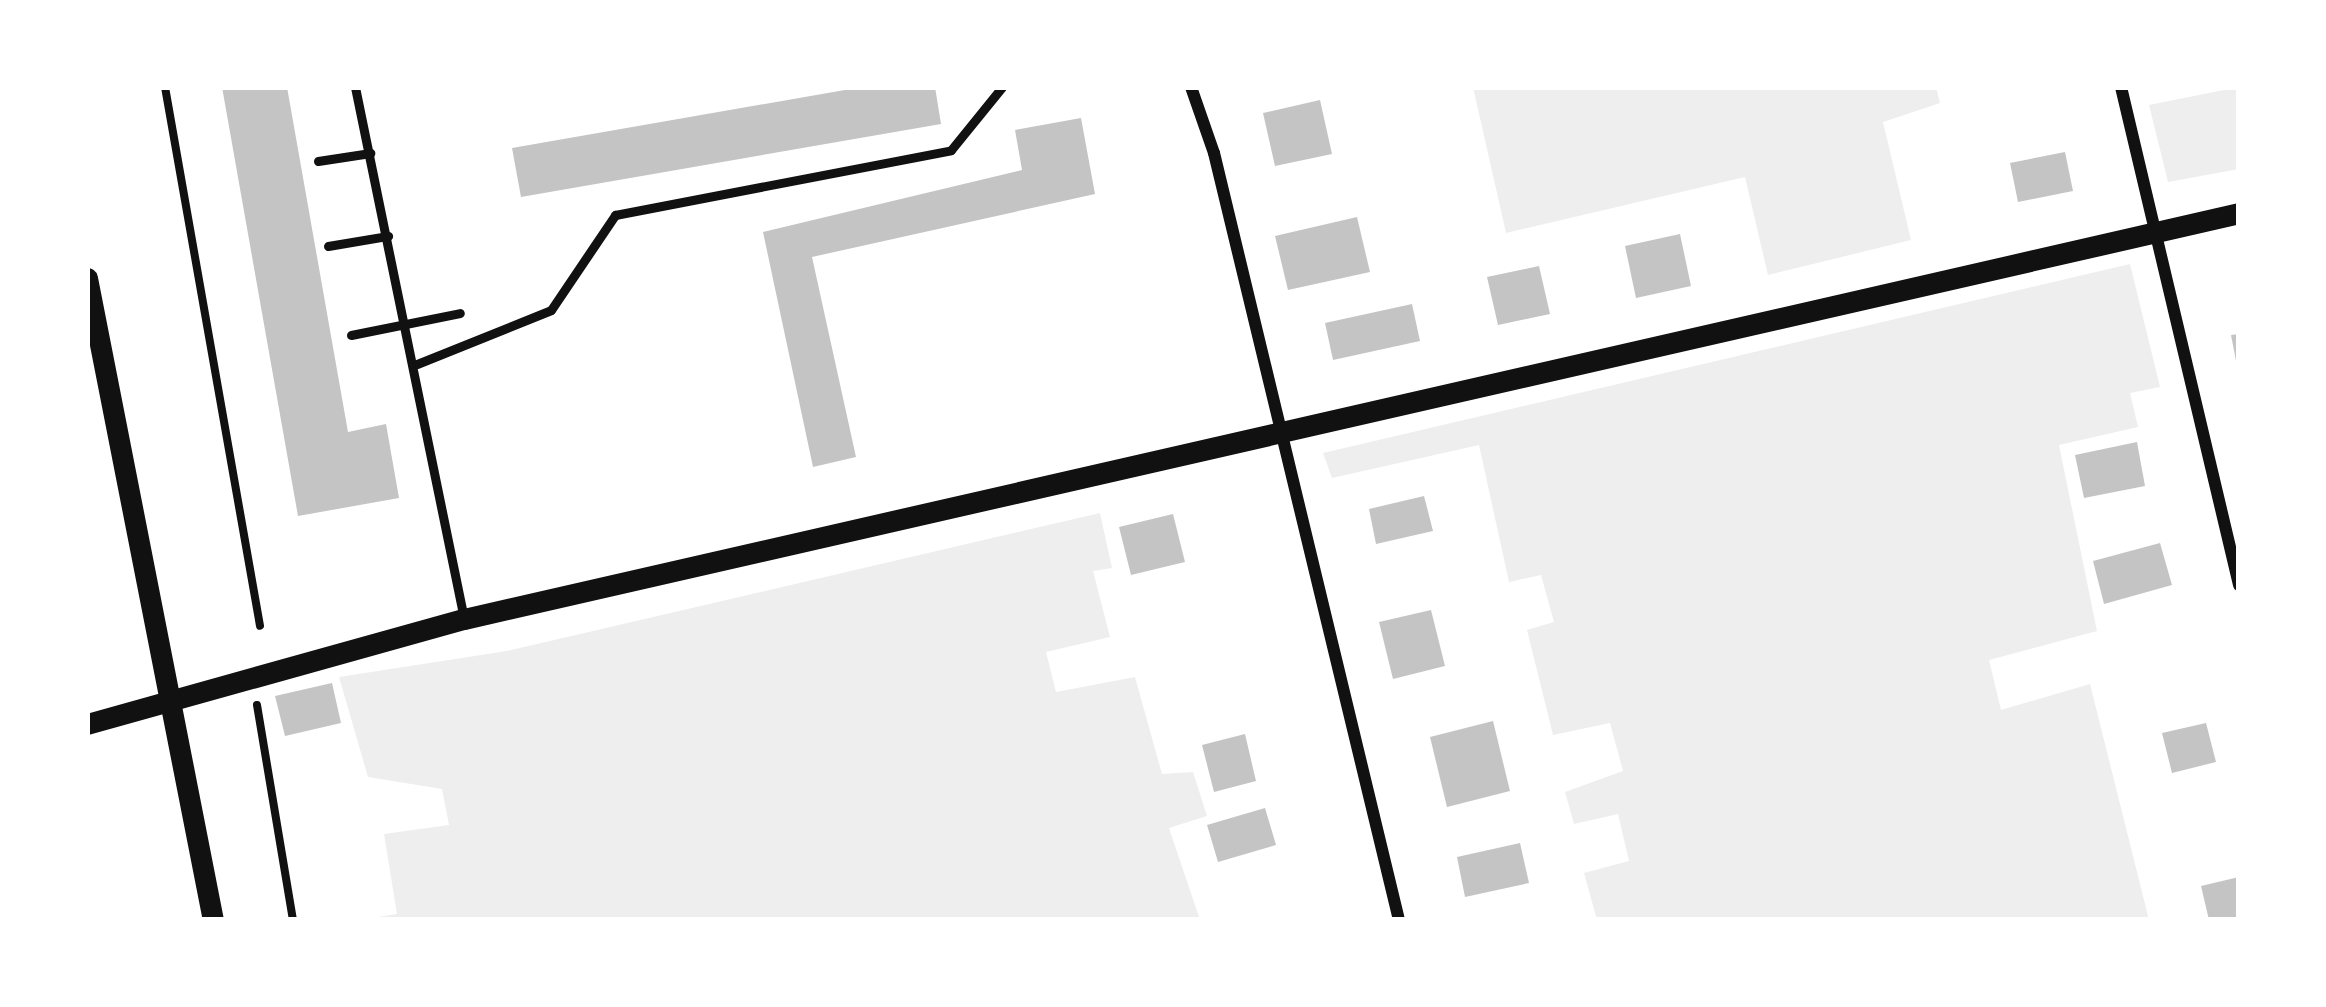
<!DOCTYPE html>
<style>
body{margin:0}
#map{position:relative;width:2326px;height:1007px;overflow:hidden;background:#fff;font-family:Arial,sans-serif}
div>[style]{position:absolute}
.green>*{inset:0;background:#eee}
.building>*{inset:0;background:#c4c4c4}
.path>*{height:8px;margin:-4px;padding:0 4px;transform-origin:4px;border-radius:4px;background:#111}
.service>*{height:9px;margin:-4.5px;padding:0 4.5px;transform-origin:4.5px;border-radius:4.5px;background:#111}
.minor>*{height:12px;margin:-6px;padding:0 6px;transform-origin:6px;border-radius:6px;background:#111}
.tertiary>*{height:21px;margin:-10.5px;padding:0 10.5px;transform-origin:10.5px;border-radius:10.5px;background:#111}
span{translate:-50% -50%;white-space:nowrap;text-align:center;line-height:1.15;-webkit-text-stroke:12px #fff;paint-order:stroke}
.frame{position:absolute;inset:0;border:90px solid #fff;pointer-events:none}
</style>
<div id="map">
<div class="green">
<i style="clip-path:polygon(1473px 87px,1936px 87px,1940px 103px,1883px 122px,1911px 240px,1768px 275px,1745px 177px,1506px 233px)"></i>
<i style="clip-path:polygon(2239px 87px,2239px 169px,2168px 182px,2149px 105px)"></i>
<i style="clip-path:polygon(2130px 264px,2160px 387px,2130px 393px,2138px 427px,2059px 445px,2097px 631px,1989px 660px,2001px 710px,2090px 684px,2149px 920px,1597px 920px,1584px 873px,1629px 861px,1618px 814px,1574px 824px,1565px 792px,1623px 771px,1610px 723px,1553px 735px,1527px 630px,1554px 622px,1541px 575px,1509px 582px,1479px 445px,1332px 478px,1323px 453px)"></i>
<i style="clip-path:polygon(1100px 513px,1112px 568px,1093px 571px,1110px 637px,1046px 652px,1056px 692px,1135px 677px,1162px 774px,1193px 772px,1207px 816px,1169px 828px,1200px 920px,360px 920px,397px 914px,384px 834px,449px 825px,442px 789px,368px 777px,339px 677px,507px 651px)"></i>
</div>
<div class="building">
<i style="clip-path:polygon(222px 87px,287px 87px,348px 432px,386px 424px,399px 498px,298px 516px)"></i>
<i style="clip-path:polygon(862px 87px,935px 87px,941px 124px,521px 197px,512px 148px)"></i>
<i style="clip-path:polygon(1320px 100px,1332px 154px,1275px 166px,1263px 113px)"></i>
<i style="clip-path:polygon(1081px 118px,1095px 194px,812px 257px,856px 457px,813px 467px,763px 232px,1022px 170px,1015px 130px)"></i>
<i style="clip-path:polygon(2065px 152px,2073px 191px,2018px 202px,2010px 163px)"></i>
<i style="clip-path:polygon(1357px 217px,1370px 272px,1288px 290px,1275px 236px)"></i>
<i style="clip-path:polygon(1680px 234px,1691px 286px,1636px 298px,1625px 246px)"></i>
<i style="clip-path:polygon(1539px 266px,1550px 314px,1498px 325px,1487px 277px)"></i>
<i style="clip-path:polygon(1412px 304px,1420px 341px,1333px 360px,1325px 323px)"></i>
<i style="clip-path:polygon(2239px 334px,2239px 366px,2237px 366px,2231px 335px)"></i>
<i style="clip-path:polygon(2137px 442px,2145px 486px,2084px 498px,2075px 455px)"></i>
<i style="clip-path:polygon(1424px 496px,1433px 531px,1376px 544px,1369px 509px)"></i>
<i style="clip-path:polygon(1173px 514px,1185px 562px,1131px 575px,1119px 527px)"></i>
<i style="clip-path:polygon(2160px 543px,2172px 585px,2104px 604px,2093px 561px)"></i>
<i style="clip-path:polygon(1431px 610px,1445px 666px,1393px 679px,1379px 622px)"></i>
<i style="clip-path:polygon(332px 683px,341px 723px,285px 736px,275px 696px)"></i>
<i style="clip-path:polygon(1493px 721px,1510px 791px,1447px 807px,1430px 737px)"></i>
<i style="clip-path:polygon(2206px 723px,2216px 762px,2172px 773px,2162px 733px)"></i>
<i style="clip-path:polygon(1245px 734px,1256px 781px,1214px 792px,1202px 745px)"></i>
<i style="clip-path:polygon(1265px 808px,1276px 845px,1218px 862px,1207px 825px)"></i>
<i style="clip-path:polygon(1520px 843px,1529px 883px,1465px 897px,1457px 857px)"></i>
<i style="clip-path:polygon(2239px 877px,2239px 920px,2209px 920px,2201px 886px)"></i>
</div>
<div class="path">
<i style="left:165px;top:87px;width:547px;rotate:80deg"></i>
<i style="left:257px;top:705px;width:218px;rotate:80.5deg"></i>
</div>
<div class="service">
<i style="left:355px;top:87px;width:543px;rotate:78.42deg"></i>
<i style="left:318px;top:161px;width:53px;rotate:-8.7deg"></i>
<i style="left:328px;top:246px;width:61px;rotate:-9.5deg"></i>
<i style="left:351px;top:335px;width:111px;rotate:-11.4deg"></i>
<i style="left:417px;top:364px;width:144px;rotate:-21.9deg"></i>
<i style="left:551px;top:310px;width:115px;rotate:-56deg"></i>
<i style="left:615px;top:215px;width:342px;rotate:-10.9deg"></i>
<i style="left:951px;top:150px;width:81px;rotate:-51deg"></i>
</div>
<div class="minor">
<i style="left:1191px;top:87px;width:70px;rotate:70.8deg"></i>
<i style="left:1214px;top:153px;width:789px;rotate:76.44deg"></i>
<i style="left:2121px;top:87px;width:512px;rotate:76.67deg"></i>
</div>
<div class="tertiary">
<i style="left:87px;top:278px;width:654px;rotate:78.9deg"></i>
<i style="left:87px;top:724px;width:391px;rotate:-15.6deg"></i>
<i style="left:464px;top:619px;width:1821px;rotate:-12.88deg"></i>
</div>
<div class="frame"></div>
</div>
